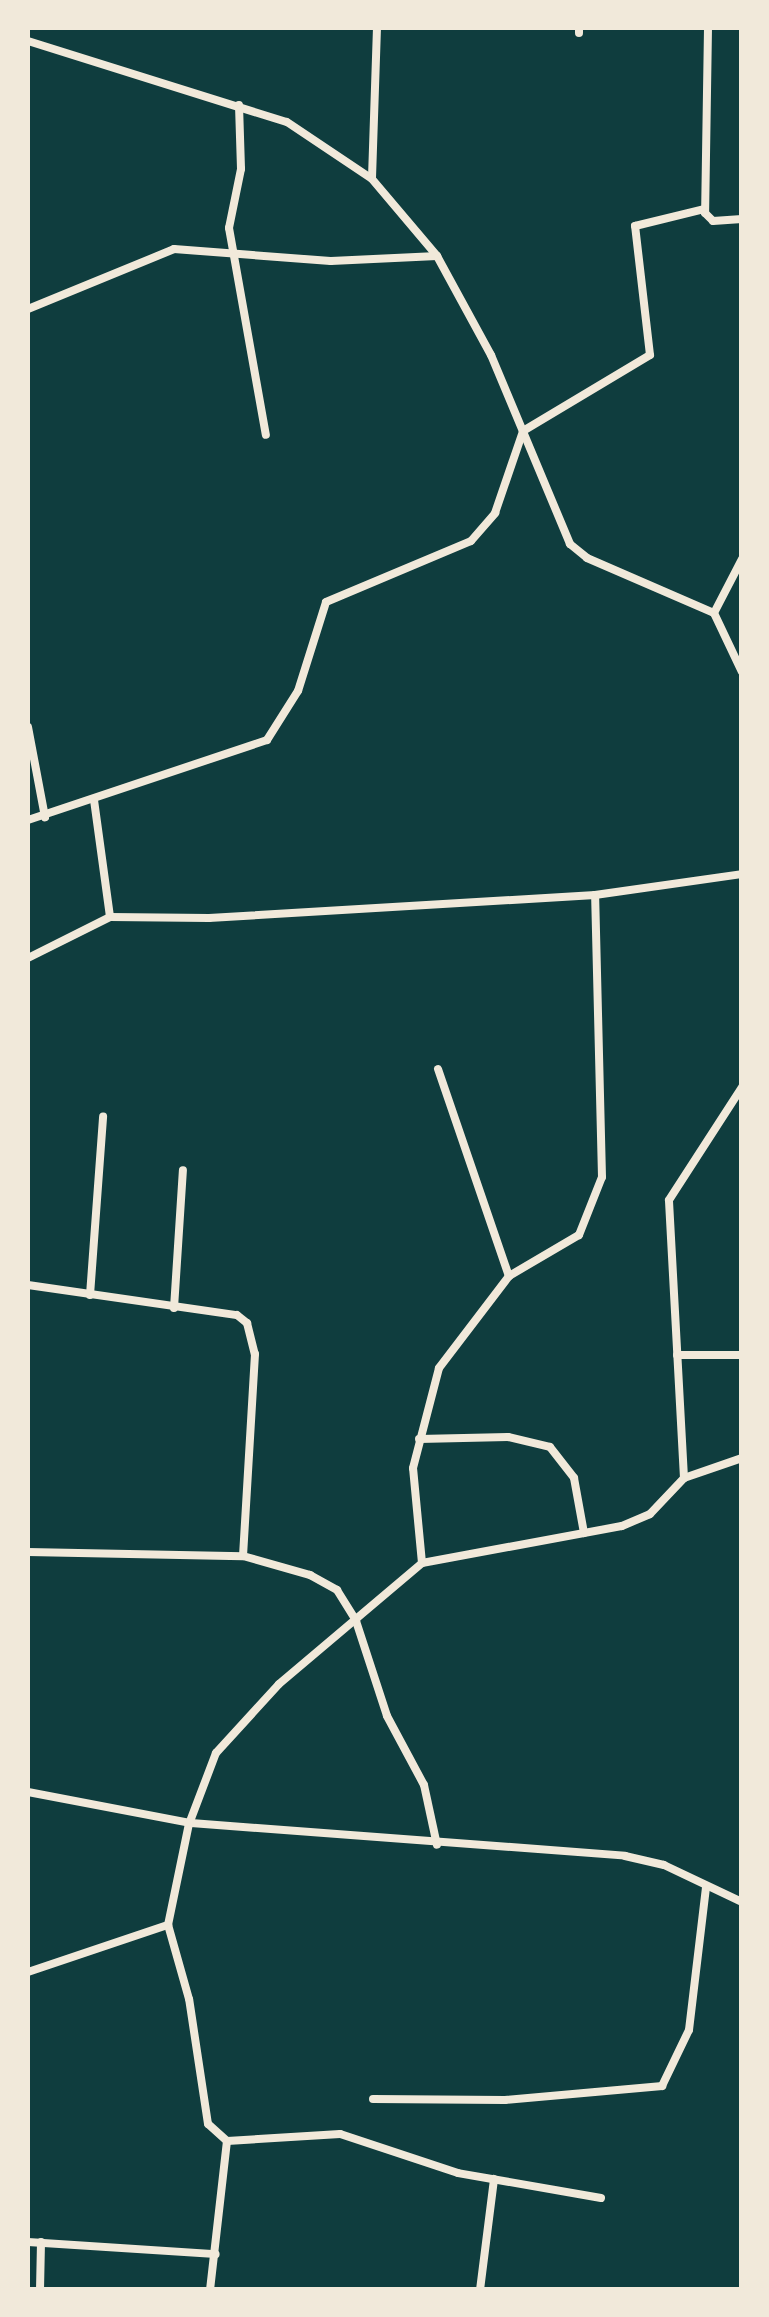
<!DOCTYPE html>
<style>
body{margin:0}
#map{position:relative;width:769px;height:2317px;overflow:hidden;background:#0f3d3e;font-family:"Nunito Sans",sans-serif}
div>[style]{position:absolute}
.minor>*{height:8px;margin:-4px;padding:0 4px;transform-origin:4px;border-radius:4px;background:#f1e9da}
span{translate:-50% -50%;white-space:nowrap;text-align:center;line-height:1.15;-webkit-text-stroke:8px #f1e9da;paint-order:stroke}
.frame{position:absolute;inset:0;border:30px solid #f1e9da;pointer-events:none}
</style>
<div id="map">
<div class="minor">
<i style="left:708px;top:28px;width:185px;rotate:90.9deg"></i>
<i style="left:705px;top:213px;width:11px;rotate:45deg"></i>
<i style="left:713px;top:221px;width:29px;rotate:-4deg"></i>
<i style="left:579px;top:33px;width:5px;rotate:-90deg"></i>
<i style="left:28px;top:41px;width:271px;rotate:17.4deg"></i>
<i style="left:287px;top:122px;width:102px;rotate:33.8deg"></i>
<i style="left:372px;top:179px;width:101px;rotate:49.8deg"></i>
<i style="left:437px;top:256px;width:113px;rotate:61.4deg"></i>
<i style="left:491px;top:355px;width:205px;rotate:67.3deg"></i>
<i style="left:570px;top:544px;width:22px;rotate:39deg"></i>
<i style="left:587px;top:558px;width:138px;rotate:23.4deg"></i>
<i style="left:714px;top:613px;width:65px;rotate:64.6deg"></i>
<i style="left:239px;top:105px;width:64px;rotate:88.2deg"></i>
<i style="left:241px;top:169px;width:60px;rotate:101.5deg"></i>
<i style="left:229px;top:228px;width:210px;rotate:79.9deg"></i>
<i style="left:372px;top:178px;width:150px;rotate:-88.1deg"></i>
<i style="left:28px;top:309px;width:158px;rotate:-22.3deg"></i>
<i style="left:174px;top:249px;width:157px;rotate:4.4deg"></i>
<i style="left:331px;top:261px;width:106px;rotate:-2.7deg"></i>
<i style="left:714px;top:613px;width:61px;rotate:-62.6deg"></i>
<i style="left:28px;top:727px;width:92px;rotate:79.3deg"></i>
<i style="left:94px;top:800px;width:118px;rotate:82.2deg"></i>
<i style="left:28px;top:820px;width:252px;rotate:-18.5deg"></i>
<i style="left:267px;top:740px;width:58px;rotate:-57.7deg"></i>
<i style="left:298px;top:691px;width:93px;rotate:-72.5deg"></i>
<i style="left:326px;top:602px;width:157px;rotate:-22.8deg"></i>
<i style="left:471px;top:541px;width:37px;rotate:-49deg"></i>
<i style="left:495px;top:513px;width:87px;rotate:-71.1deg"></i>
<i style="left:523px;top:431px;width:148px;rotate:-30.9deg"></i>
<i style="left:650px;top:355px;width:130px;rotate:-96.6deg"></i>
<i style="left:635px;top:226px;width:72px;rotate:-13.7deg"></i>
<i style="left:28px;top:958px;width:92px;rotate:-26.6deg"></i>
<i style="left:110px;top:917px;width:99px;rotate:0.6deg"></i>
<i style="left:209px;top:918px;width:387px;rotate:-3.4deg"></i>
<i style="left:595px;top:895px;width:148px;rotate:-8.1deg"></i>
<i style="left:438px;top:1069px;width:219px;rotate:71.1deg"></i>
<i style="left:28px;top:1285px;width:211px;rotate:8.2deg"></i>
<i style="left:237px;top:1315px;width:13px;rotate:39deg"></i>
<i style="left:247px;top:1323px;width:32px;rotate:76deg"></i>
<i style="left:255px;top:1354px;width:202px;rotate:93.4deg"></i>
<i style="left:90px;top:1295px;width:179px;rotate:-85.8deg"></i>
<i style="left:174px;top:1308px;width:138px;rotate:-86.3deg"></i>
<i style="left:677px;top:1355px;width:65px"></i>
<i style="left:419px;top:1439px;width:89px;rotate:-1.3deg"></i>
<i style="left:508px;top:1437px;width:43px;rotate:13.4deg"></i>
<i style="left:550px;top:1447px;width:39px;rotate:52deg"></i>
<i style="left:574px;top:1478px;width:56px;rotate:79.7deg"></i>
<i style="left:684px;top:1478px;width:278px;rotate:-93.1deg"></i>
<i style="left:669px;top:1200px;width:135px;rotate:-57.1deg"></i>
<i style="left:28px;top:1552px;width:215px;rotate:1.1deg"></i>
<i style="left:243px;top:1556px;width:70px;rotate:15.8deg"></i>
<i style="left:310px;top:1575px;width:31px;rotate:29deg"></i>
<i style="left:337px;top:1590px;width:36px;rotate:58deg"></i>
<i style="left:356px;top:1621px;width:100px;rotate:71.9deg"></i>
<i style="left:387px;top:1716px;width:78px;rotate:61.8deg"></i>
<i style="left:424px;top:1785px;width:61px;rotate:77.8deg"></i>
<i style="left:422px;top:1563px;width:95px;rotate:-95.4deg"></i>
<i style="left:413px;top:1468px;width:103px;rotate:-75.4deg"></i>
<i style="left:439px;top:1368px;width:116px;rotate:-52.7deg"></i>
<i style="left:509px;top:1276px;width:81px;rotate:-30.4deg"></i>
<i style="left:579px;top:1235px;width:62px;rotate:-68.4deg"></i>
<i style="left:602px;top:1177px;width:282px;rotate:-91.4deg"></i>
<i style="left:28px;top:1792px;width:166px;rotate:10.8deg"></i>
<i style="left:191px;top:1823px;width:435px;rotate:4.3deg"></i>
<i style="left:625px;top:1856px;width:40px;rotate:13deg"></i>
<i style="left:664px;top:1865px;width:86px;rotate:25.4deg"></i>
<i style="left:28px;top:1972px;width:148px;rotate:-18.6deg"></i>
<i style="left:373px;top:2099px;width:132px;rotate:0.4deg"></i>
<i style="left:505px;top:2100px;width:158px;rotate:-5.1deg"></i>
<i style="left:662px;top:2086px;width:62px;rotate:-64.3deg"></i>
<i style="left:689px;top:2030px;width:144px;rotate:-83.2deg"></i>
<i style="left:601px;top:2198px;width:145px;rotate:-170.1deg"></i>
<i style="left:458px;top:2173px;width:124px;rotate:-161.7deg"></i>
<i style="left:340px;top:2134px;width:113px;rotate:176.5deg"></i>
<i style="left:227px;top:2141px;width:25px;rotate:-138deg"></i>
<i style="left:208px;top:2124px;width:126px;rotate:-98.6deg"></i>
<i style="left:189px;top:1999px;width:77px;rotate:-105.8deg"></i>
<i style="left:168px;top:1925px;width:103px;rotate:-78.3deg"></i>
<i style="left:189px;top:1824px;width:76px;rotate:-69.2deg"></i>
<i style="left:216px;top:1753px;width:93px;rotate:-47.6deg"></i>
<i style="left:279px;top:1684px;width:187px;rotate:-40.2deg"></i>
<i style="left:422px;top:1563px;width:203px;rotate:-10.5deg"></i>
<i style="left:622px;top:1526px;width:30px;rotate:-23deg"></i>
<i style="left:650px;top:1514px;width:50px;rotate:-46.6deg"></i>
<i style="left:684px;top:1478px;width:61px;rotate:-19deg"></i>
<i style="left:28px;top:2242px;width:188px;rotate:3.7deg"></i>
<i style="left:40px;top:2290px;width:48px;rotate:-88.8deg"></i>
<i style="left:210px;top:2290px;width:150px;rotate:-83.5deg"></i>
<i style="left:480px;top:2290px;width:112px;rotate:-82.8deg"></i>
</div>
<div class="frame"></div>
</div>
